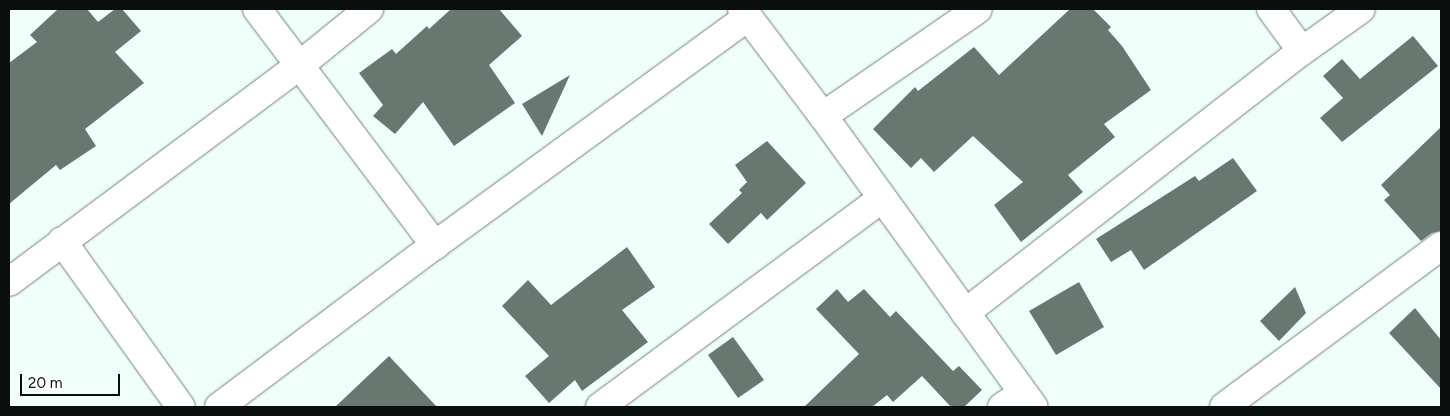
<!DOCTYPE html>
<style>
body{margin:0}
#map{position:relative;width:1450px;height:416px;overflow:hidden;background:#f0fff9;font-family:Figtree,sans-serif}
div>[style]{position:absolute}
.building>*{inset:0;background:#697771}
.roads{filter:drop-shadow(0 0 1px #72807a) drop-shadow(0 0 1px #72807a)}
.minor>*{height:28px;margin:-14px;padding:0 14px;transform-origin:14px;border-radius:14px;background:#fff}
span{translate:-50% -50%;white-space:nowrap;text-align:center;line-height:1.15;-webkit-text-stroke:4.5px #fff;paint-order:stroke}
.frame{position:absolute;inset:0;border:10px solid #0a0f0d;pointer-events:none}
.scale{position:absolute;left:20px;top:374px;width:100px;height:22px;box-sizing:border-box;border:2px solid #0a0f0d;border-top:0;padding-left:6px;font-size:15px;line-height:18px;white-space:nowrap;color:#0a0f0d;-webkit-text-stroke:4px #fff;paint-order:stroke}
</style>
<div id="map">
<div class="building">
<i style="clip-path:polygon(58px 9px,87px 9px,98px 22px,115px 9px,122px 9px,141px 31px,115px 52px,144px 83px,85px 129px,96px 146px,60px 170px,56px 165px,9px 204px,9px 63px,37px 42px,30px 35px)"></i>
<i style="clip-path:polygon(451px 9px,499px 9px,522px 36px,489px 65px,515px 103px,454px 146px,423px 102px,395px 134px,373px 116px,383px 105px,359px 73px,392px 49px,396px 54px,427px 26px,429px 29px)"></i>
<i style="clip-path:polygon(1070px 9px,1093px 9px,1111px 27px,1108px 30px,1122px 46px,1151px 90px,1104px 124px,1115px 137px,1068px 175px,1083px 192px,1021px 242px,994px 205px,1023px 182px,973px 136px,934px 172px,921px 158px,911px 168px,873px 129px,915px 87px,918px 91px,974px 47px,999px 75px)"></i>
<i style="clip-path:polygon(1413px 36px,1438px 66px,1342px 142px,1320px 118px,1343px 98px,1323px 76px,1342px 59px,1360px 79px)"></i>
<i style="clip-path:polygon(570px 75px,542px 136px,522px 104px)"></i>
<i style="clip-path:polygon(1441px 127px,1441px 231px,1432px 233px,1421px 241px,1384px 200px,1390px 195px,1381px 185px)"></i>
<i style="clip-path:polygon(767px 141px,806px 183px,767px 220px,761px 213px,728px 244px,709px 224px,742px 193px,739px 190px,747px 182px,735px 165px)"></i>
<i style="clip-path:polygon(1233px 158px,1257px 191px,1144px 270px,1131px 250px,1111px 262px,1096px 239px,1195px 176px,1199px 181px)"></i>
<i style="clip-path:polygon(627px 247px,655px 287px,622px 310px,648px 342px,582px 391px,575px 380px,549px 403px,525px 376px,549px 356px,502px 306px,528px 280px,551px 305px)"></i>
<i style="clip-path:polygon(1079px 282px,1104px 327px,1056px 355px,1029px 311px)"></i>
<i style="clip-path:polygon(1295px 287px,1306px 313px,1279px 341px,1260px 321px)"></i>
<i style="clip-path:polygon(837px 289px,848px 302px,864px 289px,890px 317px,896px 311px,953px 371px,959px 366px,982px 390px,964px 407px,951px 407px,922px 376px,893px 402px,887px 395px,872px 407px,804px 407px,859px 354px,816px 309px)"></i>
<i style="clip-path:polygon(1415px 308px,1441px 340px,1441px 389px,1389px 333px)"></i>
<i style="clip-path:polygon(733px 337px,764px 380px,738px 398px,708px 355px)"></i>
<i style="clip-path:polygon(389px 356px,437px 407px,335px 407px)"></i>
</div>
<div class="roads">
<div class="minor">
<i style="left:257px;top:9px;width:296px;rotate:53deg"></i>
<i style="left:742px;top:9px;width:134px;rotate:52.9deg"></i>
<i style="left:823px;top:116px;width:359px;rotate:54.1deg"></i>
<i style="left:1271px;top:9px;width:52px;rotate:53.6deg"></i>
<i style="left:823px;top:116px;width:188px;rotate:-34.6deg"></i>
<i style="left:62px;top:241px;width:204px;rotate:54.4deg"></i>
<i style="left:9px;top:282px;width:363px;rotate:-36.7deg"></i>
<i style="left:300px;top:65px;width:89px;rotate:-39.1deg"></i>
<i style="left:965px;top:313px;width:427px;rotate:-37.9deg"></i>
<i style="left:1302px;top:51px;width:72px;rotate:-35.4deg"></i>
<i style="left:219px;top:407px;width:270px;rotate:-36.9deg"></i>
<i style="left:435px;top:245px;width:387px;rotate:-36.1deg"></i>
<i style="left:600px;top:407px;width:351px;rotate:-36.5deg"></i>
<i style="left:1002px;top:407px;width:25px;rotate:-34deg"></i>
<i style="left:1224px;top:407px;width:270px;rotate:-36.6deg"></i>
</div>
</div>
<div class="frame"></div>
<div class="scale">20 m</div>
</div>
